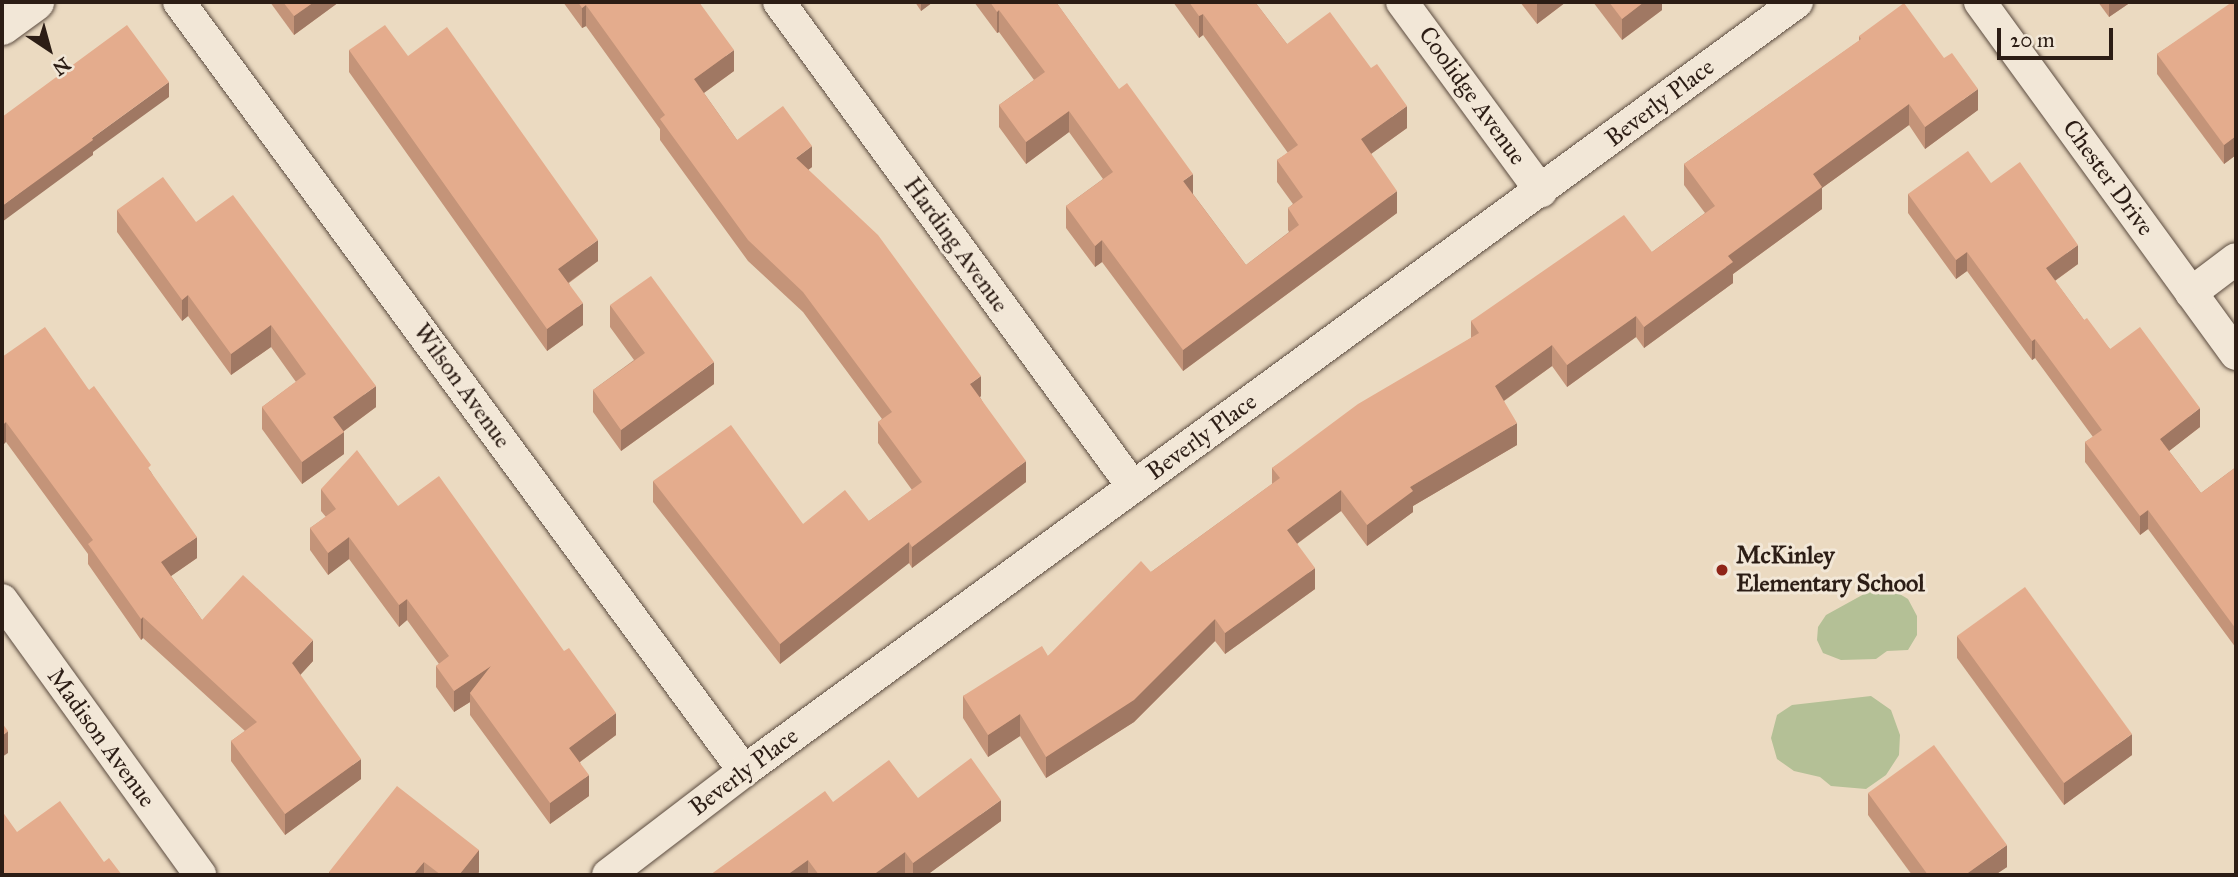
<!DOCTYPE html>
<style>
body{margin:0}
#map{position:relative;width:2238px;height:877px;overflow:hidden;background:#ebdac1;font-family:"IM FELL Great Primer",serif}
div>[style]{position:absolute}
.green>*{inset:0;background:#b4c096}
.roads{filter:drop-shadow(0 0 2px #5c4c40) drop-shadow(0 0 2px #5c4c40)}
.minor>*{height:32px;margin:-16px;padding:0 16px;transform-origin:16px;border-radius:16px;background:#f2e7d7}
.tertiary>*{height:38px;margin:-19px;padding:0 19px;transform-origin:19px;border-radius:19px;background:#f2e7d7}
.wall>*{inset:0;background:#c49479}
.shaded-wall>*{inset:0;background:#a07863}
.building>*{inset:0;background:#e4ac8d}
.dots>*{width:19px;height:19px;translate:-50% -50%;box-sizing:border-box;border:4px solid #f2e7d7;border-radius:50%}
span{translate:-50% -50%;white-space:nowrap;text-align:center;line-height:1.15;-webkit-text-stroke:6px #f2e7d7;paint-order:stroke}
.street-label{font-size:24px;color:#2c1d15}
.poi-label{font-size:24px;color:#2c1d15;font-weight:700}
.left{translate:0 -50%;text-align:left}
.frame{position:absolute;inset:0;border:4px solid #2c1d15;pointer-events:none}
.north{position:absolute;left:14px;top:14px;width:70px;height:70px;-webkit-text-stroke:5px #f2e7d7;paint-order:stroke;rotate:144deg;font-size:19px;font-weight:700;line-height:28px;text-align:center;color:#2c1d15}
.north::after{content:'';display:block;margin:auto;width:24px;height:32px;background:#2c1d15;clip-path:polygon(50% 0,100% 100%,50% 72%,0 100%)}
.scale{position:absolute;left:1997px;top:28px;width:116px;height:32px;box-sizing:border-box;border:4px solid #2c1d15;border-top:0;padding-left:9px;font-size:21px;line-height:24px;white-space:nowrap;color:#2c1d15;-webkit-text-stroke:5px #f2e7d7;paint-order:stroke}
</style>
<div id="map">
<div class="green">
<i style="clip-path:polygon(1875px 588px,1893px 590px,1908px 599px,1917px 616px,1917px 635px,1908px 650px,1887px 651px,1876px 659px,1841px 660px,1823px 653px,1817px 640px,1818px 627px,1826px 615px)"></i>
<i style="clip-path:polygon(1871px 696px,1891px 710px,1900px 735px,1899px 755px,1886px 775px,1866px 789px,1831px 786px,1820px 777px,1794px 771px,1777px 759px,1771px 738px,1777px 715px,1792px 705px)"></i>
</div>
<div class="roads">
<div class="minor">
<i style="left:179px;top:2px;width:954px;rotate:53.69deg"></i>
<i style="left:779px;top:2px;width:600px;rotate:53.87deg"></i>
<i style="left:1402px;top:2px;width:235px;rotate:53.7deg"></i>
<i style="left:1980px;top:2px;width:435px;rotate:54deg"></i>
<i style="left:2191px;top:293px;width:56px;rotate:-37.1deg"></i>
<i style="left:2px;top:600px;width:339px;rotate:54.2deg"></i>
<i style="left:608px;top:875px;width:171px;rotate:-37.4deg"></i>
<i style="left:744px;top:771px;width:1304px;rotate:-36.14deg"></i>
</div>
<div class="tertiary">
<i style="left:2px;top:26px;width:41px;rotate:-36deg"></i>
</div>
</div>
<div class="wall">
<i style="clip-path:polygon(270px 2px,339px 2px,294px 35px)"></i>
<i style="clip-path:polygon(563px 2px,699px 2px,734px 71px,704px 93px,737px 140px,812px 167px,808px 170px,981px 396px,980px 397px,1026px 482px,912px 568px,909px 563px,780px 664px,653px 502px,653px 481px,803px 524px,869px 521px,912px 490px,878px 443px,878px 422px,882px 419px,803px 312px,748px 261px,660px 140px,660px 129px,586px 26px,582px 28px)"></i>
<i style="clip-path:polygon(915px 2px,933px 2px,921px 11px)"></i>
<i style="clip-path:polygon(974px 2px,1056px 2px,1193px 194px,1246px 265px,1289px 232px,1288px 230px,1288px 208px,1293px 204px,1277px 182px,1277px 160px,1288px 153px,1203px 35px,1199px 38px,1173px 2px,1255px 2px,1287px 44px,1407px 128px,1371px 154px,1397px 213px,1183px 371px,1102px 262px,1095px 267px,1066px 228px,1066px 206px,1103px 179px,1069px 132px,1026px 164px,999px 127px,999px 105px,1034px 80px,999px 32px,997px 33px)"></i>
<i style="clip-path:polygon(1520px 2px,1566px 2px,1537px 24px)"></i>
<i style="clip-path:polygon(1593px 2px,1662px 2px,1662px 10px,1622px 40px)"></i>
<i style="clip-path:polygon(2098px 2px,2131px 2px,2109px 17px)"></i>
<i style="clip-path:polygon(2236px 2px,2236px 155px,2224px 164px,2157px 74px,2157px 54px)"></i>
<i style="clip-path:polygon(1859px 36px,1978px 110px,1925px 149px,1909px 125px,1822px 188px,1822px 209px,1733px 274px,1733px 283px,1644px 348px,1636px 337px,1567px 387px,1552px 366px,1504px 401px,1517px 445px,1413px 506px,1413px 512px,1367px 546px,1341px 511px,1297px 544px,1315px 589px,1225px 654px,1215px 641px,1134px 722px,1046px 778px,1020px 736px,988px 757px,963px 718px,963px 696px,1048px 656px,1151px 572px,1272px 484px,1272px 468px,1471px 338px,1471px 321px,1652px 252px,1705px 213px,1684px 185px,1684px 164px,1859px 41px)"></i>
<i style="clip-path:polygon(349px 50px,408px 56px,598px 261px,569px 283px,583px 325px,547px 351px,349px 72px)"></i>
<i style="clip-path:polygon(1991px 183px,2078px 264px,2055px 281px,2084px 320px,2110px 349px,2200px 427px,2169px 451px,2201px 493px,2236px 467px,2236px 648px,2148px 529px,2140px 535px,2085px 462px,2085px 442px,2093px 437px,2035px 358px,2032px 360px,1967px 271px,1956px 279px,1908px 213px,1908px 194px)"></i>
<i style="clip-path:polygon(117px 210px,196px 222px,376px 407px,344px 431px,344px 454px,302px 484px,262px 429px,262px 407px,296px 382px,271px 347px,231px 375px,188px 316px,182px 321px,117px 232px)"></i>
<i style="clip-path:polygon(610px 305px,714px 384px,621px 451px,593px 412px,593px 390px,634px 360px,610px 327px)"></i>
<i style="clip-path:polygon(2px 357px,89px 390px,151px 472px,197px 558px,171px 576px,202px 620px,313px 661px,300px 675px,361px 779px,285px 835px,231px 761px,231px 741px,245px 731px,143px 638px,141px 640px,88px 564px,88px 554px,6px 442px)"></i>
<i style="clip-path:polygon(321px 489px,398px 506px,616px 735px,580px 762px,589px 796px,550px 824px,470px 715px,470px 702px,454px 712px,436px 687px,436px 666px,439px 664px,407px 620px,399px 627px,349px 559px,328px 575px,310px 550px,310px 528px,326px 517px,321px 511px)"></i>
<i style="clip-path:polygon(1957px 636px,2132px 755px,2064px 805px,1957px 658px)"></i>
<i style="clip-path:polygon(1868px 793px,2007px 867px,1995px 875px,1912px 875px,1868px 815px)"></i>
<i style="clip-path:polygon(918px 798px,1001px 821px,927px 875px,906px 875px,905px 874px,903px 875px,710px 875px)"></i>
<i style="clip-path:polygon(479px 850px,479px 872px,477px 875px,329px 875px,329px 872px)"></i>
</div>
<div class="shaded-wall">
<i style="clip-path:polygon(314px 2px,339px 2px,294px 35px,294px 16px)"></i>
<i style="clip-path:polygon(921px 2px,933px 2px,921px 11px)"></i>
<i style="clip-path:polygon(1537px 2px,1566px 2px,1537px 24px)"></i>
<i style="clip-path:polygon(1644px 2px,1662px 2px,1662px 10px,1622px 40px,1622px 19px)"></i>
<i style="clip-path:polygon(2109px 2px,2131px 2px,2109px 17px)"></i>
<i style="clip-path:polygon(586px 5px,586px 26px,582px 28px,582px 8px)"></i>
<i style="clip-path:polygon(999px 10px,999px 32px,997px 33px,997px 12px)"></i>
<i style="clip-path:polygon(1203px 14px,1203px 35px,1199px 38px,1199px 16px)"></i>
<i style="clip-path:polygon(734px 50px,734px 71px,694px 100px,694px 79px)"></i>
<i style="clip-path:polygon(169px 82px,169px 97px,93px 152px,93px 155px,2px 222px,2px 206px,92px 138px)"></i>
<i style="clip-path:polygon(1978px 89px,1978px 110px,1925px 149px,1925px 127px)"></i>
<i style="clip-path:polygon(1909px 104px,1909px 125px,1822px 188px,1822px 209px,1733px 274px,1733px 283px,1644px 348px,1644px 327px,1813px 174px)"></i>
<i style="clip-path:polygon(1407px 106px,1407px 128px,1361px 161px,1361px 139px)"></i>
<i style="clip-path:polygon(1069px 111px,1069px 132px,1026px 164px,1026px 142px)"></i>
<i style="clip-path:polygon(2236px 136px,2236px 155px,2224px 164px,2224px 145px)"></i>
<i style="clip-path:polygon(812px 146px,812px 167px,796px 179px,796px 158px)"></i>
<i style="clip-path:polygon(1193px 174px,1193px 196px,1183px 181px)"></i>
<i style="clip-path:polygon(1397px 191px,1397px 213px,1183px 371px,1183px 350px)"></i>
<i style="clip-path:polygon(598px 240px,598px 261px,558px 290px,558px 269px)"></i>
<i style="clip-path:polygon(1102px 240px,1102px 262px,1095px 267px,1095px 246px)"></i>
<i style="clip-path:polygon(2078px 245px,2078px 264px,2046px 287px,2046px 268px)"></i>
<i style="clip-path:polygon(1967px 252px,1967px 271px,1956px 279px,1956px 260px)"></i>
<i style="clip-path:polygon(188px 295px,188px 316px,182px 321px,182px 300px)"></i>
<i style="clip-path:polygon(583px 303px,583px 325px,547px 351px,547px 329px)"></i>
<i style="clip-path:polygon(1636px 316px,1636px 337px,1567px 387px,1567px 365px)"></i>
<i style="clip-path:polygon(271px 325px,271px 347px,231px 375px,231px 354px)"></i>
<i style="clip-path:polygon(2035px 339px,2035px 358px,2032px 360px,2032px 341px)"></i>
<i style="clip-path:polygon(1552px 345px,1552px 366px,1495px 407px,1495px 386px)"></i>
<i style="clip-path:polygon(714px 362px,714px 384px,621px 451px,621px 430px)"></i>
<i style="clip-path:polygon(981px 376px,981px 396px,970px 405px,970px 384px)"></i>
<i style="clip-path:polygon(376px 386px,376px 407px,333px 439px,333px 417px)"></i>
<i style="clip-path:polygon(2200px 408px,2200px 427px,2160px 458px,2160px 439px)"></i>
<i style="clip-path:polygon(6px 422px,6px 442px,2px 446px,2px 425px)"></i>
<i style="clip-path:polygon(1517px 423px,1517px 445px,1413px 506px,1413px 512px,1367px 546px,1367px 525px,1410px 487px)"></i>
<i style="clip-path:polygon(344px 432px,344px 454px,302px 484px,302px 462px)"></i>
<i style="clip-path:polygon(1026px 461px,1026px 482px,912px 568px,912px 547px)"></i>
<i style="clip-path:polygon(1341px 490px,1341px 511px,1287px 551px,1287px 530px)"></i>
<i style="clip-path:polygon(2148px 510px,2148px 529px,2140px 535px,2140px 516px)"></i>
<i style="clip-path:polygon(197px 537px,197px 558px,161px 583px,161px 562px)"></i>
<i style="clip-path:polygon(349px 537px,349px 559px,328px 575px,328px 553px)"></i>
<i style="clip-path:polygon(909px 542px,909px 563px,780px 664px,780px 644px)"></i>
<i style="clip-path:polygon(1315px 568px,1315px 589px,1225px 654px,1225px 633px)"></i>
<i style="clip-path:polygon(407px 599px,407px 620px,399px 627px,399px 605px)"></i>
<i style="clip-path:polygon(143px 617px,143px 638px,141px 640px,141px 619px)"></i>
<i style="clip-path:polygon(1215px 619px,1215px 641px,1134px 722px,1046px 778px,1046px 757px)"></i>
<i style="clip-path:polygon(313px 640px,313px 661px,292px 684px,292px 663px)"></i>
<i style="clip-path:polygon(491px 666px,470px 693px,470px 702px,454px 712px,454px 691px)"></i>
<i style="clip-path:polygon(616px 713px,616px 735px,569px 770px,569px 748px)"></i>
<i style="clip-path:polygon(1020px 714px,1020px 736px,988px 757px,988px 735px)"></i>
<i style="clip-path:polygon(8px 731px,8px 753px,2px 757px,2px 736px)"></i>
<i style="clip-path:polygon(2132px 734px,2132px 755px,2064px 805px,2064px 783px)"></i>
<i style="clip-path:polygon(361px 759px,361px 779px,285px 835px,285px 814px)"></i>
<i style="clip-path:polygon(589px 775px,589px 796px,550px 824px,550px 803px)"></i>
<i style="clip-path:polygon(1001px 800px,1001px 821px,927px 875px,913px 875px,913px 863px)"></i>
<i style="clip-path:polygon(2007px 845px,2007px 867px,1995px 875px,1965px 875px)"></i>
<i style="clip-path:polygon(479px 850px,479px 872px,477px 875px,459px 875px)"></i>
<i style="clip-path:polygon(905px 852px,905px 874px,903px 875px,873px 875px)"></i>
<i style="clip-path:polygon(808px 860px,808px 875px,787px 875px)"></i>
<i style="clip-path:polygon(424px 862px,424px 875px,413px 875px)"></i>
</div>
<div class="building">
<i style="clip-path:polygon(283px 2px,314px 2px,294px 16px)"></i>
<i style="clip-path:polygon(578px 2px,699px 2px,734px 50px,694px 79px,737px 140px,783px 106px,812px 146px,796px 158px,878px 235px,981px 376px,970px 384px,1026px 461px,912px 547px,909px 542px,780px 644px,653px 481px,731px 425px,803px 524px,845px 490px,869px 521px,922px 482px,878px 422px,892px 412px,803px 292px,748px 240px,660px 119px,665px 115px,586px 5px,582px 8px)"></i>
<i style="clip-path:polygon(990px 2px,1056px 2px,1119px 89px,1127px 83px,1193px 174px,1183px 181px,1246px 265px,1299px 225px,1288px 208px,1303px 197px,1277px 160px,1298px 145px,1203px 14px,1199px 16px,1189px 2px,1255px 2px,1287px 44px,1330px 12px,1371px 68px,1377px 64px,1407px 106px,1361px 139px,1397px 191px,1183px 350px,1102px 240px,1095px 246px,1066px 206px,1113px 172px,1069px 111px,1026px 142px,999px 105px,1045px 72px,999px 10px,997px 12px)"></i>
<i style="clip-path:polygon(1609px 2px,1644px 2px,1622px 19px)"></i>
<i style="clip-path:polygon(2232px 2px,2236px 2px,2236px 136px,2224px 145px,2157px 54px)"></i>
<i style="clip-path:polygon(1904px 3px,1944px 58px,1952px 53px,1978px 89px,1925px 127px,1909px 104px,1813px 174px,1822px 187px,1728px 256px,1733px 262px,1644px 327px,1636px 316px,1567px 365px,1552px 345px,1495px 386px,1517px 423px,1410px 487px,1413px 491px,1367px 525px,1341px 490px,1287px 530px,1315px 568px,1225px 633px,1215px 619px,1134px 700px,1046px 757px,1020px 714px,988px 735px,963px 696px,1042px 646px,1048px 656px,1141px 561px,1151px 572px,1280px 478px,1272px 468px,1358px 404px,1479px 333px,1471px 321px,1624px 215px,1652px 252px,1715px 206px,1684px 164px,1861px 39px,1859px 36px)"></i>
<i style="clip-path:polygon(127px 25px,169px 82px,92px 138px,93px 140px,2px 206px,2px 117px)"></i>
<i style="clip-path:polygon(385px 25px,408px 56px,447px 27px,598px 240px,558px 269px,583px 303px,547px 329px,349px 50px)"></i>
<i style="clip-path:polygon(1968px 151px,1991px 183px,2020px 162px,2078px 245px,2046px 268px,2084px 320px,2087px 318px,2110px 349px,2140px 327px,2200px 408px,2160px 439px,2201px 493px,2236px 467px,2236px 518px,2235px 519px,2236px 520px,2236px 629px,2148px 510px,2140px 516px,2085px 442px,2102px 430px,2035px 339px,2032px 341px,1967px 252px,1956px 260px,1908px 194px)"></i>
<i style="clip-path:polygon(163px 177px,196px 222px,233px 195px,376px 386px,333px 417px,344px 432px,302px 462px,262px 407px,306px 374px,271px 325px,231px 354px,188px 295px,182px 300px,117px 210px)"></i>
<i style="clip-path:polygon(651px 276px,714px 362px,621px 430px,593px 390px,645px 353px,610px 305px)"></i>
<i style="clip-path:polygon(45px 327px,89px 390px,94px 386px,151px 465px,148px 468px,197px 537px,161px 562px,202px 620px,243px 575px,313px 640px,292px 663px,361px 759px,285px 814px,231px 741px,257px 722px,143px 617px,141px 619px,88px 544px,93px 540px,6px 422px,2px 425px,2px 357px)"></i>
<i style="clip-path:polygon(357px 450px,398px 506px,439px 476px,564px 651px,569px 648px,616px 713px,569px 748px,589px 775px,550px 803px,470px 693px,491px 666px,454px 691px,436px 666px,449px 656px,407px 599px,399px 605px,349px 537px,328px 553px,310px 528px,336px 509px,321px 489px)"></i>
<i style="clip-path:polygon(2025px 587px,2132px 734px,2064px 783px,1957px 636px)"></i>
<i style="clip-path:polygon(2px 723px,8px 731px,2px 736px)"></i>
<i style="clip-path:polygon(1934px 745px,2007px 845px,1965px 875px,1928px 875px,1868px 793px)"></i>
<i style="clip-path:polygon(971px 758px,1001px 800px,913px 863px,905px 852px,873px 875px,819px 875px,808px 860px,787px 875px,710px 875px,825px 791px,833px 802px,889px 760px,918px 798px)"></i>
<i style="clip-path:polygon(397px 786px,479px 850px,459px 875px,441px 875px,424px 862px,413px 875px,333px 875px,329px 872px)"></i>
<i style="clip-path:polygon(60px 801px,104px 862px,109px 858px,122px 875px,2px 875px,2px 811px,17px 832px)"></i>
</div>
<div class="dots">
<i style="left:1722px;top:570px;background:#8f2418"></i>
</div>
<div class="street-label">
<span style="left:1472px;top:96px;rotate:54deg">Coolidge Avenue</span>
<span style="left:1660px;top:103px;rotate:-37deg">Beverly Place</span>
<span style="left:2108px;top:178px;rotate:54deg">Chester Drive</span>
<span style="left:956px;top:245px;rotate:54deg">Harding Avenue</span>
<span style="left:462px;top:386px;rotate:54deg">Wilson Avenue</span>
<span style="left:1202px;top:437px;rotate:-36deg">Beverly Place</span>
<span style="left:101px;top:738px;rotate:54deg">Madison Avenue</span>
<span style="left:744px;top:772px;rotate:-37deg">Beverly Place</span>
</div>
<div class="poi-label">
<span class="left" style="left:1736px;top:570px">McKinley<br>Elementary School</span>
</div>
<div class="frame"></div>
<div class="north">N</div>
<div class="scale">20 m</div>
</div>
